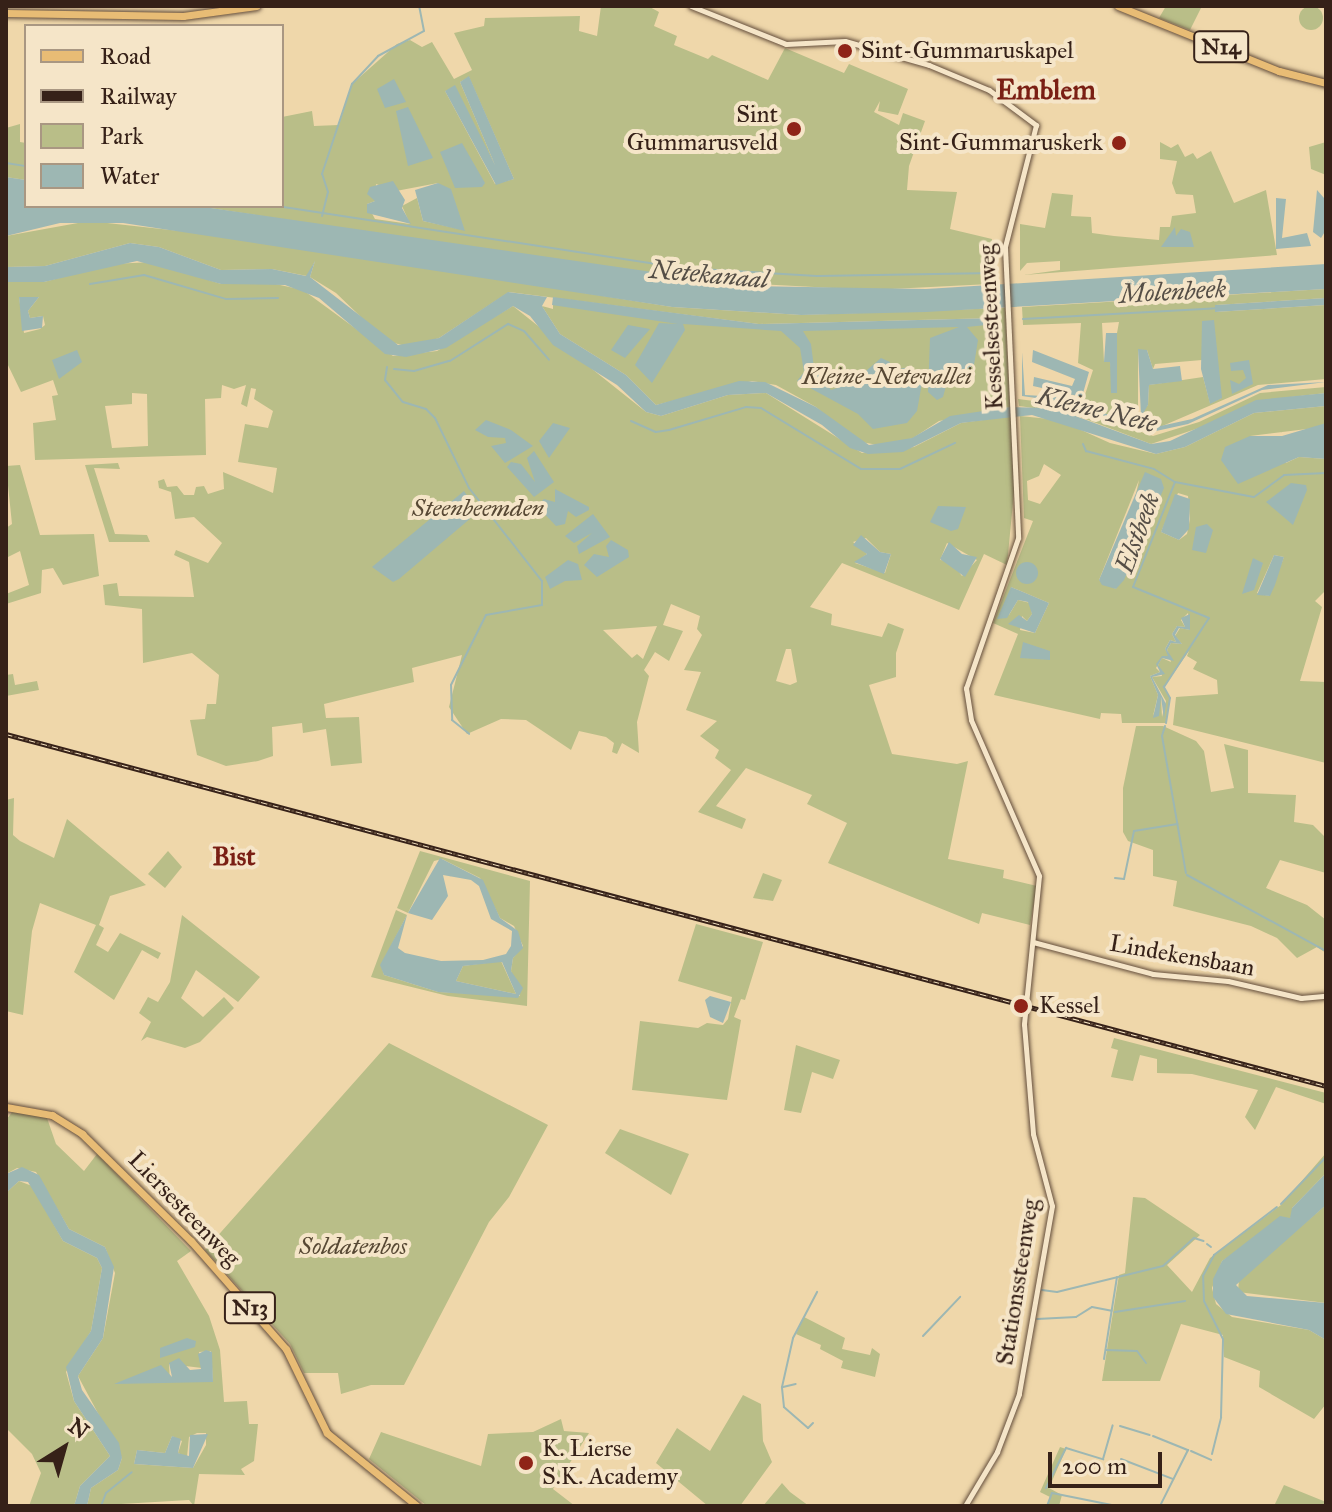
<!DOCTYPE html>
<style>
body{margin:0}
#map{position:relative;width:1332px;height:1512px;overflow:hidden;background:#efd7aa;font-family:"IM FELL Great Primer",serif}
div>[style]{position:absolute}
.green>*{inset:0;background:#b9be88}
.round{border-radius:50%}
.water>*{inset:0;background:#9db7b3}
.stream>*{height:2px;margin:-1px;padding:0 1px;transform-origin:1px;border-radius:1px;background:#9db7b3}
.roads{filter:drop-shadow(0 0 2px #644e3c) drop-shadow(0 0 2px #644e3c)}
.minor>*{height:5px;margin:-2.5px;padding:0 2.5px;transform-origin:2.5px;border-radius:2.5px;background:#f5e5c8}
.major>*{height:7px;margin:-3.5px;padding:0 3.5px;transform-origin:3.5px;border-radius:3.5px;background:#e8bc75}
.rail>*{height:5px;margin-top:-2.5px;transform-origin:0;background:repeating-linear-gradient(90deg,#f5e5c8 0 6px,#362118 0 12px);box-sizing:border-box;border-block:2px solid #362118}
.dots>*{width:22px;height:22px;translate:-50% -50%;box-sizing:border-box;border:4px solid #f5e5c8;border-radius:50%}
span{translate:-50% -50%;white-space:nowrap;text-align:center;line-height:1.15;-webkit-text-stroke:8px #f5e5c8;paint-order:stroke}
.shield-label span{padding:2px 6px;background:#f5e5c8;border:2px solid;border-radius:6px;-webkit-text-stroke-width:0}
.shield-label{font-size:22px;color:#362118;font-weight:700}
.poi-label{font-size:24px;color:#362118}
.left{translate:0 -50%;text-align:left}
.right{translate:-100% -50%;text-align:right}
.street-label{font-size:24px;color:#362118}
.park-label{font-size:24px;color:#574834;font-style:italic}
.water-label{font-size:26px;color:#554e46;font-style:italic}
.neighbourhood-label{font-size:26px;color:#7a1f14;font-weight:700}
.quarter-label{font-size:28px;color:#7a1f14;font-weight:700}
.frame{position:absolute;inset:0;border:8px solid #362118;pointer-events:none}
.legend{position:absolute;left:24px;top:24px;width:260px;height:184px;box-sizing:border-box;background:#f5e5c8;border:2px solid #a99782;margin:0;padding:10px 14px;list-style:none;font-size:24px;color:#362118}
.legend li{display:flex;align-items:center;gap:16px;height:40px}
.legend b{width:40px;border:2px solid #a99782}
.north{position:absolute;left:24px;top:1408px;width:80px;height:80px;-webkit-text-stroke:6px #f5e5c8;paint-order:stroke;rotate:37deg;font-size:22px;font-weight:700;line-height:32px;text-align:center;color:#362118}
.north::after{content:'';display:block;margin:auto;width:28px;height:36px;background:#362118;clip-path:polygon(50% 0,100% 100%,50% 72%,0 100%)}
.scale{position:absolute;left:1048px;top:1452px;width:114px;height:36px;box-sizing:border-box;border:4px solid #362118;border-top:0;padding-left:10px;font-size:24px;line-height:28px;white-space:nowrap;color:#362118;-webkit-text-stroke:6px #f5e5c8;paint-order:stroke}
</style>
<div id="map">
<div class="green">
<i style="clip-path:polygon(evenodd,601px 6px,648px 6px,659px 12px,654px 26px,677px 36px,674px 45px,708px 59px,712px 55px,768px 80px,785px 48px,844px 73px,849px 64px,908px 89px,898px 115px,878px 111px,880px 101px,874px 112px,899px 125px,903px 113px,925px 121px,909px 166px,907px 190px,957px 192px,950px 229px,992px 239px,990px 284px,871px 290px,680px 280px,197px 206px,282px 206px,282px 117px,312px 111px,314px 126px,339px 125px,352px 84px,397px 44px,410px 40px,422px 47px,432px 42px,454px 79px,472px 70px,454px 33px,484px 26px,485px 18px,580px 16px,579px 31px,597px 36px,601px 6px,469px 77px,514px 179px,495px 184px,445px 91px,454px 90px,495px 165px,460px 82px,469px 77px,601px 6px,438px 183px,464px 230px,423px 221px,417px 198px,402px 206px,410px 224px,375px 219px,367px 204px,375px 201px,376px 184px,396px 191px,438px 183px)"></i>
<i style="clip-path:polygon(1166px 6px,1202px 6px,1190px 30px,1159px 18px)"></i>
<i class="round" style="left:1299px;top:6px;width:24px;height:24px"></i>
<i style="clip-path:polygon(20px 124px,20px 142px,26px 143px,26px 180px,6px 177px,6px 128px)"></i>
<i style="clip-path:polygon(1160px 142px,1171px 148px,1178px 144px,1185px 157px,1193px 153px,1197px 159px,1211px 151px,1234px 203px,1266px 190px,1277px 255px,1024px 275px,1060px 270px,1060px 261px,1027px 263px,1020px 271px,1020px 224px,1045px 228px,1052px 193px,1073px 195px,1071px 216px,1091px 217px,1092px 233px,1114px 236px,1159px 240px,1160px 227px,1170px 227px,1172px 216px,1196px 213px,1193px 195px,1176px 194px,1172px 183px,1177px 161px,1160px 159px)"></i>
<i style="clip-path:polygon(1326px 142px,1326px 175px,1311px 169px,1309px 147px)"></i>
<i style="clip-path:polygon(89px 221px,234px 237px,672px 307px,801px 315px,1005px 308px,1010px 407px,939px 421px,913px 438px,883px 446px,856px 441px,816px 407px,776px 385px,752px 381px,656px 405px,626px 375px,560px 334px,542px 306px,553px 309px,553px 301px,759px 328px,887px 327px,995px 318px,759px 324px,509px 292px,439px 338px,410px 347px,386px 341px,336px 293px,310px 277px,315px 261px,307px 276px,272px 269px,221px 270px,159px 247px,130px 243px,45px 266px,6px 267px,6px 236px)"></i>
<i style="clip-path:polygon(evenodd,153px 262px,221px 284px,271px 283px,303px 290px,393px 356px,437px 351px,513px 306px,646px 412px,661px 416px,728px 395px,766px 393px,862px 453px,914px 447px,961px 423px,1012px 416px,1015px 481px,1007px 565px,984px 554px,959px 610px,842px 563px,810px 607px,832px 614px,831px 625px,882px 637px,888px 623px,904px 629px,896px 653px,896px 677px,869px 685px,892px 754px,957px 764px,968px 761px,948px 859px,1004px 870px,1003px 878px,1037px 886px,1030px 925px,982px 913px,979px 924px,828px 863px,847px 823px,807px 804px,812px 795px,746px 768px,716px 806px,746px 819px,742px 829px,698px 812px,731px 770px,715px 758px,719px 750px,700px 736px,717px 721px,686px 710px,701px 672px,684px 670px,702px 635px,697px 629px,700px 616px,671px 604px,663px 625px,683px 631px,669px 661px,655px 652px,644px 670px,649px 676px,637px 722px,639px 753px,622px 743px,617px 754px,612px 752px,614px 743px,606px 737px,579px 731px,571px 750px,526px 720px,501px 719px,467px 734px,449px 707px,462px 655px,412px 668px,414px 682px,324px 704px,326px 718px,359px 717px,362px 763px,331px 766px,326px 729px,303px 733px,302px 723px,272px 727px,273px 756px,258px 761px,226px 766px,197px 755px,190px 720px,205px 719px,207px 704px,216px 704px,219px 675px,192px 653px,143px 663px,142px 609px,105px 605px,103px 585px,117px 583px,119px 596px,194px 597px,189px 562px,174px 555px,176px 550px,208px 563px,222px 543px,194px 517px,175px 519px,171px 492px,159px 488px,158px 481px,164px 479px,167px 487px,177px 486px,184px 495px,194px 495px,196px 487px,204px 486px,208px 494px,224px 489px,223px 472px,273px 493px,277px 468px,238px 462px,245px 424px,268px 428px,273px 411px,254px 399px,256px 389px,251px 388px,247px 407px,241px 404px,246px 385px,234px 389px,222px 385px,221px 398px,205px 399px,206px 455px,35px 460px,33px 423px,56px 420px,52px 396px,58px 395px,53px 380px,21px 392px,6px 361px,6px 282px,44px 282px,112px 264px,153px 262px,19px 297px,39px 297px,28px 311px,30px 318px,43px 316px,45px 325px,40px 329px,24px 333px,19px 297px,153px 262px,132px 393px,147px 394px,148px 446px,112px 448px,105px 406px,132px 404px,132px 393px,153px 262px,866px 538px,880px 552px,891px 554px,885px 573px,855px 563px,867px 554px,853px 542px,866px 538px,153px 262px,947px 543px,977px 560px,962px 576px,950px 561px,940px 560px,947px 543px,153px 262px,657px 626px,643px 659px,637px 654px,632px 658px,603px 630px,657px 626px,153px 262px,786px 649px,791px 649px,797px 682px,790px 685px,776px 681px,786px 649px)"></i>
<i style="clip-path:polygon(evenodd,1326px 289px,1326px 298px,1215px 305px,1215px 312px,1326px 305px,1326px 379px,1258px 385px,1160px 427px,1126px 422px,1082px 404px,1093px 370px,1078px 363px,1081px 323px,1023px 325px,1022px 307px,1326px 289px,1119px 322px,1117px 333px,1116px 393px,1110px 362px,1104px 362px,1102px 323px,1119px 322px,1326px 289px,1138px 350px,1147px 350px,1153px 369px,1155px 364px,1202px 360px,1202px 351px,1217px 357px,1221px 398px,1210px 403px,1203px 377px,1149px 385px,1148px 405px,1138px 415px,1138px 350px)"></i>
<i style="clip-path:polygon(1326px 387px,1326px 393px,1291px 397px,1151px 444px,1070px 413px,1019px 406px,1018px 399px,1058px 404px,1153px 436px,1199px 422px,1260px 393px)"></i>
<i style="clip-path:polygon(evenodd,1326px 406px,1326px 423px,1315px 428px,1250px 436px,1286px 463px,1299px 457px,1326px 459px,1326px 590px,1315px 601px,1322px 607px,1300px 681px,1326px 682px,1326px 763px,1173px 725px,1176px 697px,1218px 694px,1217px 680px,1193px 669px,1197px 662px,1187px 656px,1189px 651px,1164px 687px,1170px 698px,1166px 723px,1122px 723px,1121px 714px,1101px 713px,1100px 719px,994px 695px,1018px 634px,993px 623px,1033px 521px,1024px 518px,1020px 416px,1059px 420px,1110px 443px,1156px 454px,1185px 447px,1254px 413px,1326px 406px,1044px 464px,1061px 475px,1040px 504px,1028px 500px,1027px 481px,1039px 476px,1044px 464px,1326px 406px,1139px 480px,1116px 589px,1099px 580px,1139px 480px,1326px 406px,1178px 493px,1188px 496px,1190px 519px,1187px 534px,1179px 540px,1161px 532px,1178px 493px,1326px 406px,1274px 555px,1284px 557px,1269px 596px,1257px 593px,1274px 555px,1326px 406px,1011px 587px,1049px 603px,1035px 633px,1020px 630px,1022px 616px,1027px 621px,1032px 614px,1030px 603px,1018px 600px,1009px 615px,1011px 587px,1326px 406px,1188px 613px,1190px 630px,1180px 628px,1175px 636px,1182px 644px,1171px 643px,1167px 650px,1168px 652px,1171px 662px,1162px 658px,1158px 665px,1162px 676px,1152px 677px,1166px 701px,1162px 717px,1161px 697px,1153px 716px,1158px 695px,1150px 676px,1160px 672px,1156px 668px,1163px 656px,1169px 656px,1165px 649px,1170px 640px,1176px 642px,1172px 634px,1177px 626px,1185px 627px,1181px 620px,1188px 613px)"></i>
<i style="clip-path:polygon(118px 463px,120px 469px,94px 468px,115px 534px,147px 535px,150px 542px,109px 542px,85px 465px)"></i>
<i style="clip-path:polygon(20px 465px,40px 535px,94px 534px,99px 576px,63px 585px,53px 568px,42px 570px,41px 593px,6px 604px,6px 594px,29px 585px,20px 551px,6px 558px,6px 528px,12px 524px,6px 466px)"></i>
<i style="clip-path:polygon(13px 674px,15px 685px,37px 681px,39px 690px,6px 696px,6px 675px)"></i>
<i style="clip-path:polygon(1136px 726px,1163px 726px,1196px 741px,1204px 751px,1211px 792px,1234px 788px,1224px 744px,1248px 750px,1248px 793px,1296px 795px,1294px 822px,1313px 825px,1326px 838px,1326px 873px,1280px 860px,1266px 888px,1307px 905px,1326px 920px,1326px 953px,1317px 947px,1297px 958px,1277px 938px,1251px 926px,1173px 906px,1177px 881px,1153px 876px,1153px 850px,1128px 841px,1123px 832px,1123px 788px)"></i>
<i style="clip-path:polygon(14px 798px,13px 835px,20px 841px,54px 858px,67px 819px,146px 885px,110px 896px,99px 925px,104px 928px,96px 945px,108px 952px,120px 933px,161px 953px,158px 959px,142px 950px,114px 1000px,74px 972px,96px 925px,40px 903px,32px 931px,23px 1015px,6px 1011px,6px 800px)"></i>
<i style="clip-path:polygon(168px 851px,182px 867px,165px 888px,148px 874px)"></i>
<i style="clip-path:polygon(420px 851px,530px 881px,527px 1006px,448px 996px,371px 977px,396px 910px,407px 915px,381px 965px,384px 975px,438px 992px,520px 996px,511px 971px,513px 958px,523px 946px,514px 926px,500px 918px,480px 878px,442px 859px,434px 861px,408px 913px,397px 908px)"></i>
<i style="clip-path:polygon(763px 873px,782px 880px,773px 901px,753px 898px)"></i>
<i style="clip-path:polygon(182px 915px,260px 977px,238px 1002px,196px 970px,181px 998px,203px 1017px,224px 997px,234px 1008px,200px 1042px,185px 1048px,147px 1037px,141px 1041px,151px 1022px,139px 1013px,148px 997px,158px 1002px,170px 982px)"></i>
<i style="clip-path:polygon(696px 924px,763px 942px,745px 1000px,741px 999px,734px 1017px,741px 1020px,727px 1100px,632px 1090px,640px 1021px,698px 1028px,707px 1023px,723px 1025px,728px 1019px,732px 997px,678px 981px)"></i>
<i style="clip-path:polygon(501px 961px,516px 994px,456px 981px,463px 966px)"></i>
<i style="clip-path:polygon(1114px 1038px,1326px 1093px,1326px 1104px,1276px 1087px,1255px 1130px,1245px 1117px,1258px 1090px,1192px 1074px,1157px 1073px,1157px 1059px,1140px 1055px,1133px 1081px,1111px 1077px,1118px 1050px,1111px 1048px)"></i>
<i style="clip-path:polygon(389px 1043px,548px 1125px,509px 1197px,489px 1222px,404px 1385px,371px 1385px,341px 1394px,338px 1373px,304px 1373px,290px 1344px,205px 1250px)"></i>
<i style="clip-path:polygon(796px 1045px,840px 1060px,833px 1079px,812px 1072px,801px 1113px,784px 1110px)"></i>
<i style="clip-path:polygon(evenodd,13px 1111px,47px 1118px,56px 1144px,84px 1171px,97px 1154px,191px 1251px,177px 1261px,209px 1316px,220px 1350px,224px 1402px,247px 1401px,249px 1424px,258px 1424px,254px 1461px,241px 1469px,245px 1475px,199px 1474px,194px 1506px,189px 1500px,87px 1506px,91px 1488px,118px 1470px,122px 1458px,78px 1376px,103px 1338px,115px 1273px,105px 1247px,69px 1229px,36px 1172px,17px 1168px,6px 1174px,6px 1120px,13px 1111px,211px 1351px,213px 1382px,170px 1381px,169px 1364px,202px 1368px,199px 1352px,211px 1351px,13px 1111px,197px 1433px,206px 1433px,206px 1445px,193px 1468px,134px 1464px,137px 1450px,165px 1453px,172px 1436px,182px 1441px,178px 1453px,187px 1457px,189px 1437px,197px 1433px)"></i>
<i style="clip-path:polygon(620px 1129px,689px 1154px,671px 1195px,605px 1153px)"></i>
<i style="clip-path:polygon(1326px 1153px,1326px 1173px,1292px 1208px,1293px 1216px,1222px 1261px,1212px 1288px,1216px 1304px,1232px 1317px,1309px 1330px,1326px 1340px,1326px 1404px,1314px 1419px,1259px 1387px,1260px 1371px,1224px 1357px,1223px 1335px,1181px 1324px,1160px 1381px,1102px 1381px,1119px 1275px,1125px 1273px,1133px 1197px,1145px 1198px,1200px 1235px,1167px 1265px,1192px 1292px,1210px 1258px,1281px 1205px)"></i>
<i style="clip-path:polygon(19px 1181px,32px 1186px,63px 1241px,97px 1258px,102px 1268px,91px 1331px,66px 1372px,74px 1401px,110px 1456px,80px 1486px,74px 1506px,29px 1506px,41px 1473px,32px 1454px,6px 1428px,6px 1193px)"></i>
<i style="clip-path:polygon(1326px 1205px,1326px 1303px,1238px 1292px,1239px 1279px)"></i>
<i style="clip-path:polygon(804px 1317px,845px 1338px,842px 1349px,870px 1355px,872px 1348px,880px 1354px,875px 1377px,841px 1368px,843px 1361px,820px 1349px,821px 1345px,796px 1334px)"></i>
<i style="clip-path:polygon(743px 1395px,761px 1404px,763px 1441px,772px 1462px,740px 1506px,708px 1506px,656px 1463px,677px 1428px,710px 1451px)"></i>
<i style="clip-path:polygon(561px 1419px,564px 1431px,589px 1433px,553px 1489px,575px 1506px,427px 1506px,369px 1459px,381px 1432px,481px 1466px,488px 1434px,533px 1432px)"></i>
<i style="clip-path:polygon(1060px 1447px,1066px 1449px,1049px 1488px,1062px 1495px,1059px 1506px,1047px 1506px,1050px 1497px,1040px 1492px)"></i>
<i style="clip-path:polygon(782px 1483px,790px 1492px,809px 1506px,763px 1506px)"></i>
<i style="clip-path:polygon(1284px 1485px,1326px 1502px,1326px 1506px,1274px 1506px)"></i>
</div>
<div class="water">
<i style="clip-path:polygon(469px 76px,514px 179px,496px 185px,445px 91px,455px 85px,495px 165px,460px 82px)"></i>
<i style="clip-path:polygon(394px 79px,406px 102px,385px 108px,377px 89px)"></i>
<i style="clip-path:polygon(408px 107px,433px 158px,408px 166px,396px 111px)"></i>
<i style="clip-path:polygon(462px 143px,485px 183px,482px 187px,455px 188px,440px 152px)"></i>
<i style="clip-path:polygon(6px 177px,26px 180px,26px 206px,197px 206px,749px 286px,926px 289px,1326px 264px,1326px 289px,926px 312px,801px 315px,672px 307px,123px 223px,60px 223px,6px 236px)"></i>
<i style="clip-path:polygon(393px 181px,405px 200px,402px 208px,411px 224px,367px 213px,367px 204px,375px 201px,367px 194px,370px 187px)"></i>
<i style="clip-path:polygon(438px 183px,451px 189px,465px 231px,423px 221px,415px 190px)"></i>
<i style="clip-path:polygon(1317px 190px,1324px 198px,1326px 230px,1321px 238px,1313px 232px)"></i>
<i style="clip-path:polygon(1276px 198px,1286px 199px,1282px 238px,1307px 233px,1311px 246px,1276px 249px)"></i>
<i style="clip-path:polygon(1175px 227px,1176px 236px,1181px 229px,1190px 232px,1194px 247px,1161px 247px)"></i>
<i style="clip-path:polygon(130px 243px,159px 247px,221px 270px,272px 269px,306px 276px,315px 261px,310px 277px,398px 345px,439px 338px,508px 292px,547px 297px,542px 306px,560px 334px,626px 375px,656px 405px,739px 381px,765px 382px,816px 407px,869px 445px,912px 438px,950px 416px,1010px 407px,1054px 408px,1151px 444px,1170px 441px,1256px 400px,1326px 393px,1326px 406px,1254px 413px,1185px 447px,1156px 454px,1032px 415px,961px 423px,903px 452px,868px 454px,850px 448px,822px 425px,766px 393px,728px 395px,661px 416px,646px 412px,617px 385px,553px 345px,530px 316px,513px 306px,446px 348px,406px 357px,385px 354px,319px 298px,285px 285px,221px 284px,137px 261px,44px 282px,6px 282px,6px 267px,45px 266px)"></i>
<i style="clip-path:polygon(19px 297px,39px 297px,28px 311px,30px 318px,43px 316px,42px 328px,22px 331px)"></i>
<i style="clip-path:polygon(553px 297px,759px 324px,996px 318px,996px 324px,967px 327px,978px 340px,974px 365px,948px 379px,943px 397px,937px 400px,928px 392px,930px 338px,959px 327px,803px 331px,811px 344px,814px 368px,831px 390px,852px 383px,881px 358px,890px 362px,885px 372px,909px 367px,922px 383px,917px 411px,907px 423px,873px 429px,858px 414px,797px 381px,804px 372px,800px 348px,781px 331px,683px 324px,685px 330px,652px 383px,635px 365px,659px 323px,678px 324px,552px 305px)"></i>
<i style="clip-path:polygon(1326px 298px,1326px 305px,1215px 312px,1215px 305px)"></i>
<i style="clip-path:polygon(1214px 320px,1222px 398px,1210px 404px,1201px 369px,1202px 321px)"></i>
<i style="clip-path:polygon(628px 325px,650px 329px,625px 358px,611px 350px)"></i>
<i style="clip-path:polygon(1106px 333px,1117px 333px,1117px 393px,1111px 393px,1110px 362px,1104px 362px)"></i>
<i style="clip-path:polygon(1138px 349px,1147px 350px,1153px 369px,1180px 366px,1182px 381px,1149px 385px,1148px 405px,1141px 417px)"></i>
<i style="clip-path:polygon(77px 350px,82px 362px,59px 379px,52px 360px)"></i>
<i style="clip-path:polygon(1033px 350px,1089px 372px,1082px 397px,1033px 386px,1034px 377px,1072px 386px,1075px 379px,1032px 362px)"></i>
<i style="clip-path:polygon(1022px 352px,1025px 395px,1061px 397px,1147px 429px,1192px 419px,1268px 385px,1326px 382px,1262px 390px,1188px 424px,1147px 433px,1064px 402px,1022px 396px)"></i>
<i style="clip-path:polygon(1249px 360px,1253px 384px,1232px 394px,1230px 380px,1239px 384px,1246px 378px,1243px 370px,1231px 371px,1230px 363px)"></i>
<i style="clip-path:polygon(486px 420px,511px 430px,533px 446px,505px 463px,491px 446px,506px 443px,505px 438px,488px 437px,475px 430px)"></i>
<i style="clip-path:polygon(553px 423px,570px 428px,549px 458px,539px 441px)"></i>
<i style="clip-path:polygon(1326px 423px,1326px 459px,1299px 457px,1238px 484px,1221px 460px,1225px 447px,1250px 436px,1282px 436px)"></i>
<i style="clip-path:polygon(534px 451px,554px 482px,534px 497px,507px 467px,511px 462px,521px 464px,535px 482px,527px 458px)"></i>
<i style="clip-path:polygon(1145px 472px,1161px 479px,1164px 488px,1124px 580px,1116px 589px,1102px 585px,1099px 580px)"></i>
<i style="clip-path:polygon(1291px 483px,1306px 485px,1307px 490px,1293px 525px,1266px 502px)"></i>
<i style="clip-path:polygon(555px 489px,589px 507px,589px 510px,576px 517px,568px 511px,565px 524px,556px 526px,537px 506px,544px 499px,555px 502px)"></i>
<i style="clip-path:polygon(464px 491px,478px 512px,399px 579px,393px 582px,372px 567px)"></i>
<i style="clip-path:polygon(1175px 494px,1190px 499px,1189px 529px,1179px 540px,1161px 532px)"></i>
<i style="clip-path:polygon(938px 506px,966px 507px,958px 529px,951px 531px,930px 522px)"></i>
<i style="clip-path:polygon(593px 514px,610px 537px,579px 554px,577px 546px,592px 533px,574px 543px,565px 536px)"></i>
<i style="clip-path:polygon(1207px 524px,1213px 530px,1206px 553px,1192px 550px,1196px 527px)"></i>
<i style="clip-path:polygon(861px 535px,880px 552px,891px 554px,884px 574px,854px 562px,867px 554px,853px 545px)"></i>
<i style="clip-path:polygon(611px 540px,628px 550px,629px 557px,597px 577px,584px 565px,594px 554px,609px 557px,606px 546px)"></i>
<i style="clip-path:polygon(949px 542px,962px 554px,977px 557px,965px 577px,940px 559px)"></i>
<i style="clip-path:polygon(1274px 555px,1284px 557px,1275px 585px,1270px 596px,1257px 595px)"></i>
<i style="clip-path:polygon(1253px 558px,1263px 563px,1254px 590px,1242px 594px)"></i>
<i style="clip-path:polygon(568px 560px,578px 564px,582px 580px,565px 581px,550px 589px,545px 577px)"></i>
<i class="round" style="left:1016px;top:562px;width:22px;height:22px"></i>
<i style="clip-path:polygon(1011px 587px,1049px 603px,1035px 633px,1008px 624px,1019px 615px,1027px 621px,1032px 614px,1028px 602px,1018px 600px,1007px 618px,997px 619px)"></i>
<i style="clip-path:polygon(1190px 614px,1190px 630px,1179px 628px,1175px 635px,1182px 644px,1171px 643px,1167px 650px,1174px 661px,1162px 658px,1158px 665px,1165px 674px,1152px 677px,1166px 704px,1164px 719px,1161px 697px,1159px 716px,1153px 718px,1158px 695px,1150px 676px,1160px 672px,1156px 664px,1162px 656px,1168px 656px,1165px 649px,1170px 640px,1176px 642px,1172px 634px,1177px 626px,1185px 627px,1181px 618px)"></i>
<i style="clip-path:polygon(1023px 642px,1050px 651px,1050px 660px,1020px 658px)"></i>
<i style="clip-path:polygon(evenodd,440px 858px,483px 880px,500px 918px,518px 931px,523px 948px,513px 958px,511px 971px,523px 988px,518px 998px,438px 992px,384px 975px,380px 965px,407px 915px,398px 948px,405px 953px,441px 961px,483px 960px,506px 954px,511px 946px,512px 931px,491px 919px,479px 886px,471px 880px,443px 875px,448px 896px,432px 920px,408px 913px,440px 858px,502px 962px,516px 994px,456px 981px,463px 966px,502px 962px)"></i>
<i style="clip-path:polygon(710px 996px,731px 1002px,723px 1023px,710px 1017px,705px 1000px)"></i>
<i style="clip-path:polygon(22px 1167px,39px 1175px,69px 1229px,105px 1247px,114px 1267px,103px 1338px,78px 1376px,82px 1390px,119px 1443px,122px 1458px,118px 1470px,91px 1488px,87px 1506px,74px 1506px,80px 1486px,110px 1456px,74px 1401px,66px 1367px,91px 1331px,102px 1268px,97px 1258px,63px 1241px,28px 1182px,19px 1181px,6px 1193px,6px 1174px)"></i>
<i style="clip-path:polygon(1326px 1173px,1326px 1205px,1236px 1285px,1247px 1296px,1326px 1303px,1326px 1340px,1309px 1330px,1226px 1314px,1213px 1297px,1213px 1279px,1222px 1261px,1280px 1216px,1290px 1218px,1292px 1208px)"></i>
<i style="clip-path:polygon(187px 1338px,196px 1341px,195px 1347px,160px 1358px,160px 1348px)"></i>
<i style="clip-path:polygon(206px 1350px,212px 1352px,213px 1382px,114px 1384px,161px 1365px,172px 1377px,169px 1363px,179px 1358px,190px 1370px,201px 1369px,198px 1354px)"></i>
<i style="clip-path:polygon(208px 1434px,193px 1468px,134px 1464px,137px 1450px,165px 1453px,172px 1436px,181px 1439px,178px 1453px,189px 1456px,190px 1435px)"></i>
</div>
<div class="stream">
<i style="left:6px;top:163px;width:20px;rotate:9deg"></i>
<i style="left:277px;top:206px;width:410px;rotate:8.7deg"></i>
<i style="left:682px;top:268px;width:135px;rotate:3.4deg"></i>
<i style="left:817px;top:276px;width:177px;rotate:-1deg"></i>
<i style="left:322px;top:216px;width:25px;rotate:-76deg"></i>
<i style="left:328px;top:192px;width:19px;rotate:-108deg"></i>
<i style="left:322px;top:174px;width:95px;rotate:-71.6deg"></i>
<i style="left:352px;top:84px;width:38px;rotate:-47deg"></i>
<i style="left:378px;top:56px;width:52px;rotate:-28.5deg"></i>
<i style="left:424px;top:31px;width:25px;rotate:-101deg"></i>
<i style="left:90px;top:284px;width:55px;rotate:-9.5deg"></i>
<i style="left:144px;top:275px;width:85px;rotate:16.3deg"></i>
<i style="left:226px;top:299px;width:52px;rotate:-1.1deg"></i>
<i style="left:1023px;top:319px;width:194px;rotate:-3.2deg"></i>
<i style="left:387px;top:367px;width:13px;rotate:99deg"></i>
<i style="left:385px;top:380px;width:28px;rotate:51deg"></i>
<i style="left:403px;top:402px;width:24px;rotate:17deg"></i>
<i style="left:426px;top:409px;width:13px;rotate:45deg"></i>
<i style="left:435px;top:418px;width:78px;rotate:64.1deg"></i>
<i style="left:469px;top:488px;width:118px;rotate:51.9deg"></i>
<i style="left:542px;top:581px;width:24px;rotate:90deg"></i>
<i style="left:542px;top:605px;width:57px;rotate:169.9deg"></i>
<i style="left:486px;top:615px;width:78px;rotate:116.6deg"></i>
<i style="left:451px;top:685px;width:35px;rotate:88deg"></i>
<i style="left:452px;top:720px;width:22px;rotate:39deg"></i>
<i style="left:394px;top:369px;width:20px;rotate:6deg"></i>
<i style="left:414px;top:371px;width:37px;rotate:-16deg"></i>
<i style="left:450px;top:361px;width:69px;rotate:-32.5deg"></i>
<i style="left:508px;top:324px;width:17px;rotate:24deg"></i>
<i style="left:524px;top:331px;width:38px;rotate:49deg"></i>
<i style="left:631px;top:421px;width:27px;rotate:24deg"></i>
<i style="left:656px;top:432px;width:13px;rotate:-9deg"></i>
<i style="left:669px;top:430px;width:80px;rotate:-16.6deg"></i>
<i style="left:746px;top:407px;width:15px;rotate:4deg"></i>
<i style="left:761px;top:408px;width:117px;rotate:31.4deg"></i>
<i style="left:861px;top:469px;width:39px"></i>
<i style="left:900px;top:469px;width:61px;rotate:-25.3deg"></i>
<i style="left:1083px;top:444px;width:8px;rotate:67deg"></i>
<i style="left:1086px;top:451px;width:70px;rotate:14.8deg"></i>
<i style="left:1154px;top:469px;width:25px;rotate:32deg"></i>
<i style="left:1175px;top:482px;width:80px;rotate:10.8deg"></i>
<i style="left:1254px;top:497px;width:37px;rotate:-36deg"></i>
<i style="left:1284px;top:475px;width:42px;rotate:-2.7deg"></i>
<i style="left:1166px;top:723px;width:25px;rotate:-81deg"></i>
<i style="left:1170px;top:698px;width:13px;rotate:-119deg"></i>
<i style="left:1164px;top:687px;width:82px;rotate:-56.9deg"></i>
<i style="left:1209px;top:618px;width:82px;rotate:-157.8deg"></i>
<i style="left:1133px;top:587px;width:113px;rotate:-68.2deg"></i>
<i style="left:1165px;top:726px;width:10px;rotate:107deg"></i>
<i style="left:1162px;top:736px;width:139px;rotate:80.1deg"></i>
<i style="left:1187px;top:875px;width:158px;rotate:28.7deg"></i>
<i style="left:1115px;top:878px;width:9px;rotate:6deg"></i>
<i style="left:1124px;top:879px;width:49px;rotate:-78.2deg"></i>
<i style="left:1134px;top:831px;width:44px;rotate:-9.2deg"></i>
<i style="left:1281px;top:1204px;width:65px;rotate:-46.2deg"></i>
<i style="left:1207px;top:1244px;width:5px;rotate:37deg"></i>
<i style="left:1042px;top:1290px;width:15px;rotate:8deg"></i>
<i style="left:1057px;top:1292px;width:109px;rotate:-13.8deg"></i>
<i style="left:1163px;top:1266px;width:42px;rotate:-42.1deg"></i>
<i style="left:1194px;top:1238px;width:10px;rotate:17deg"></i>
<i style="left:1115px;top:1312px;width:71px;rotate:-8.9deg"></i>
<i style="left:1037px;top:1319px;width:39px;rotate:-3deg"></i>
<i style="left:1076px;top:1317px;width:19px;rotate:-32deg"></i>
<i style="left:1092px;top:1307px;width:20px;rotate:11deg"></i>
<i style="left:923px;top:1336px;width:54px;rotate:-46.5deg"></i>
<i style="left:1106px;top:1350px;width:31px;rotate:2deg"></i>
<i style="left:1137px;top:1351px;width:15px;rotate:53deg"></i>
<i style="left:1104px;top:1359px;width:83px;rotate:-81deg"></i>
<i style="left:783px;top:1387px;width:13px;rotate:-13deg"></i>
<i style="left:813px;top:1423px;width:7px;rotate:135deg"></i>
<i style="left:808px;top:1428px;width:32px;rotate:-139deg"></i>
<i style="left:784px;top:1407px;width:20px;rotate:-96deg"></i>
<i style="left:782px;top:1387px;width:50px;rotate:-77.3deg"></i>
<i style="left:793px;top:1338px;width:52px;rotate:-62.4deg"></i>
<i style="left:1120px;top:1426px;width:31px;rotate:17deg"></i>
<i style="left:1153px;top:1436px;width:38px;rotate:22deg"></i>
<i style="left:1188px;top:1450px;width:63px;rotate:116.6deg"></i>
<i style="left:1191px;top:1451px;width:22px;rotate:24deg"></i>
<i style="left:1212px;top:1454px;width:38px;rotate:-76deg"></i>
<i style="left:1221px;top:1417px;width:78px;rotate:-88.5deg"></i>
<i style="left:1223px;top:1339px;width:42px;rotate:-116.6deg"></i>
<i style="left:1204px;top:1301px;width:25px;rotate:-92deg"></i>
<i style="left:1203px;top:1276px;width:24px;rotate:-62deg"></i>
<i style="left:1214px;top:1255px;width:79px;rotate:-37.3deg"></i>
<i style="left:1121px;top:1459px;width:56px;rotate:21deg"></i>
<i style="left:1046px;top:1488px;width:45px;rotate:-63.4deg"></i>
<i style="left:1066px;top:1448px;width:39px;rotate:17deg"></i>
<i style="left:1103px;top:1459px;width:35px;rotate:-74deg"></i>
<i style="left:101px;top:1506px;width:14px;rotate:-69deg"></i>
<i style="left:106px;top:1493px;width:33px;rotate:-39deg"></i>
<i style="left:1047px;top:1506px;width:14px;rotate:-69deg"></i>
<i style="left:1052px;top:1493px;width:66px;rotate:11.3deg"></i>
</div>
<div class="roads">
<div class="minor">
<i style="left:691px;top:6px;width:102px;rotate:21.8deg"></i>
<i style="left:786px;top:44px;width:59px;rotate:-2.9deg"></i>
<i style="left:845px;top:41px;width:87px;rotate:15.9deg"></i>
<i style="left:929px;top:65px;width:65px;rotate:22.6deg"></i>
<i style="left:989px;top:90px;width:59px;rotate:36.7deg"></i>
<i style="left:1036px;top:125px;width:126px;rotate:104.3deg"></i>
<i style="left:1005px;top:247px;width:291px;rotate:87.4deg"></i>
<i style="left:1018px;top:538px;width:159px;rotate:109.1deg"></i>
<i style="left:966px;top:688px;width:32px;rotate:81deg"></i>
<i style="left:971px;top:720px;width:170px;rotate:66.4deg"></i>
<i style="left:1039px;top:876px;width:149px;rotate:95.8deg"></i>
<i style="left:1024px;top:1024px;width:110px;rotate:85.3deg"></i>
<i style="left:1033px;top:1134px;width:74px;rotate:75.2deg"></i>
<i style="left:1052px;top:1206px;width:191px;rotate:100deg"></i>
<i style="left:1019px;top:1394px;width:62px;rotate:110.8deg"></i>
<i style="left:997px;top:1452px;width:63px;rotate:120.7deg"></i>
<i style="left:1033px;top:942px;width:124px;rotate:14.9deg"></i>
<i style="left:1153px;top:974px;width:75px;rotate:5.3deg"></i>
<i style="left:1228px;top:981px;width:75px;rotate:13.1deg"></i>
<i style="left:1301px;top:998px;width:25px;rotate:-5deg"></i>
</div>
<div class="major">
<i style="left:1118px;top:6px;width:174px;rotate:22deg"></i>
<i style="left:1279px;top:71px;width:49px;rotate:14.3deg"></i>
<i style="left:6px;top:13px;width:177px;rotate:1deg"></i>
<i style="left:183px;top:16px;width:74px;rotate:-7.8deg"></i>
<i style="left:6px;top:1107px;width:47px;rotate:9.9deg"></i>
<i style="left:52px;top:1115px;width:36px;rotate:32deg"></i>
<i style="left:82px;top:1134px;width:153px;rotate:44.5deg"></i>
<i style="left:191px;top:1241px;width:144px;rotate:48.7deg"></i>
<i style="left:286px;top:1349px;width:93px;rotate:64deg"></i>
<i style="left:327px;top:1433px;width:116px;rotate:39deg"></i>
</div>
</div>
<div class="rail">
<i style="left:6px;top:734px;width:1366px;rotate:14.93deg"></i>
</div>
<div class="dots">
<i style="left:845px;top:51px;background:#8f2418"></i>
<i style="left:794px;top:129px;background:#8f2418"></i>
<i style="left:1119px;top:143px;background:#8f2418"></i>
<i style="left:1021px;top:1006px;background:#8f2418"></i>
<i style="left:526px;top:1463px;background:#8f2418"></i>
</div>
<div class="shield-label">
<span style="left:1221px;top:47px">N14</span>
<span style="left:250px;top:1308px">N13</span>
</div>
<div class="poi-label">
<span class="left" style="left:861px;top:51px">Sint-Gummaruskapel</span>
<span class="right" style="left:778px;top:129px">Sint<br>Gummarusveld</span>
<span class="right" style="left:1103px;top:143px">Sint-Gummaruskerk</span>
<span class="left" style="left:1039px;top:1006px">Kessel</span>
<span class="left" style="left:542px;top:1463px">K. Lierse<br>S.K. Academy</span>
</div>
<div class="street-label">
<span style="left:991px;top:327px;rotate:-93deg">Kesselsesteenweg</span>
<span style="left:1182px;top:956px;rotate:10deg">Lindekensbaan</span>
<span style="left:184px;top:1209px;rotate:46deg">Liersesteenweg</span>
<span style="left:1018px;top:1282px;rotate:-81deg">Stationssteenweg</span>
</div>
<div class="park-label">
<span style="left:887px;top:377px">Kleine-Netevallei</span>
<span style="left:478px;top:509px">Steenbeemden</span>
<span style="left:353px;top:1247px">Soldatenbos</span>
</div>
<div class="water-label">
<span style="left:709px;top:275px;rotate:5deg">Netekanaal</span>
<span style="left:1173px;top:292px;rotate:-3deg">Molenbeek</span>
<span style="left:1097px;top:410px;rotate:14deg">Kleine Nete</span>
<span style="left:1138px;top:533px;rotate:-70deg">Elstbeek</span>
</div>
<div class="neighbourhood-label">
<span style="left:234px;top:857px">Bist</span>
</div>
<div class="quarter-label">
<span style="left:1046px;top:90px">Emblem</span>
</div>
<div class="frame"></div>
<ul class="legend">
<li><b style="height:10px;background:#e8bc75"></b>Road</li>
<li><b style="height:10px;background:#362118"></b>Railway</li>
<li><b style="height:22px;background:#b9be88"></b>Park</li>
<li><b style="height:22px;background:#9db7b3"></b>Water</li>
</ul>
<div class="north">N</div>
<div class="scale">200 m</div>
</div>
